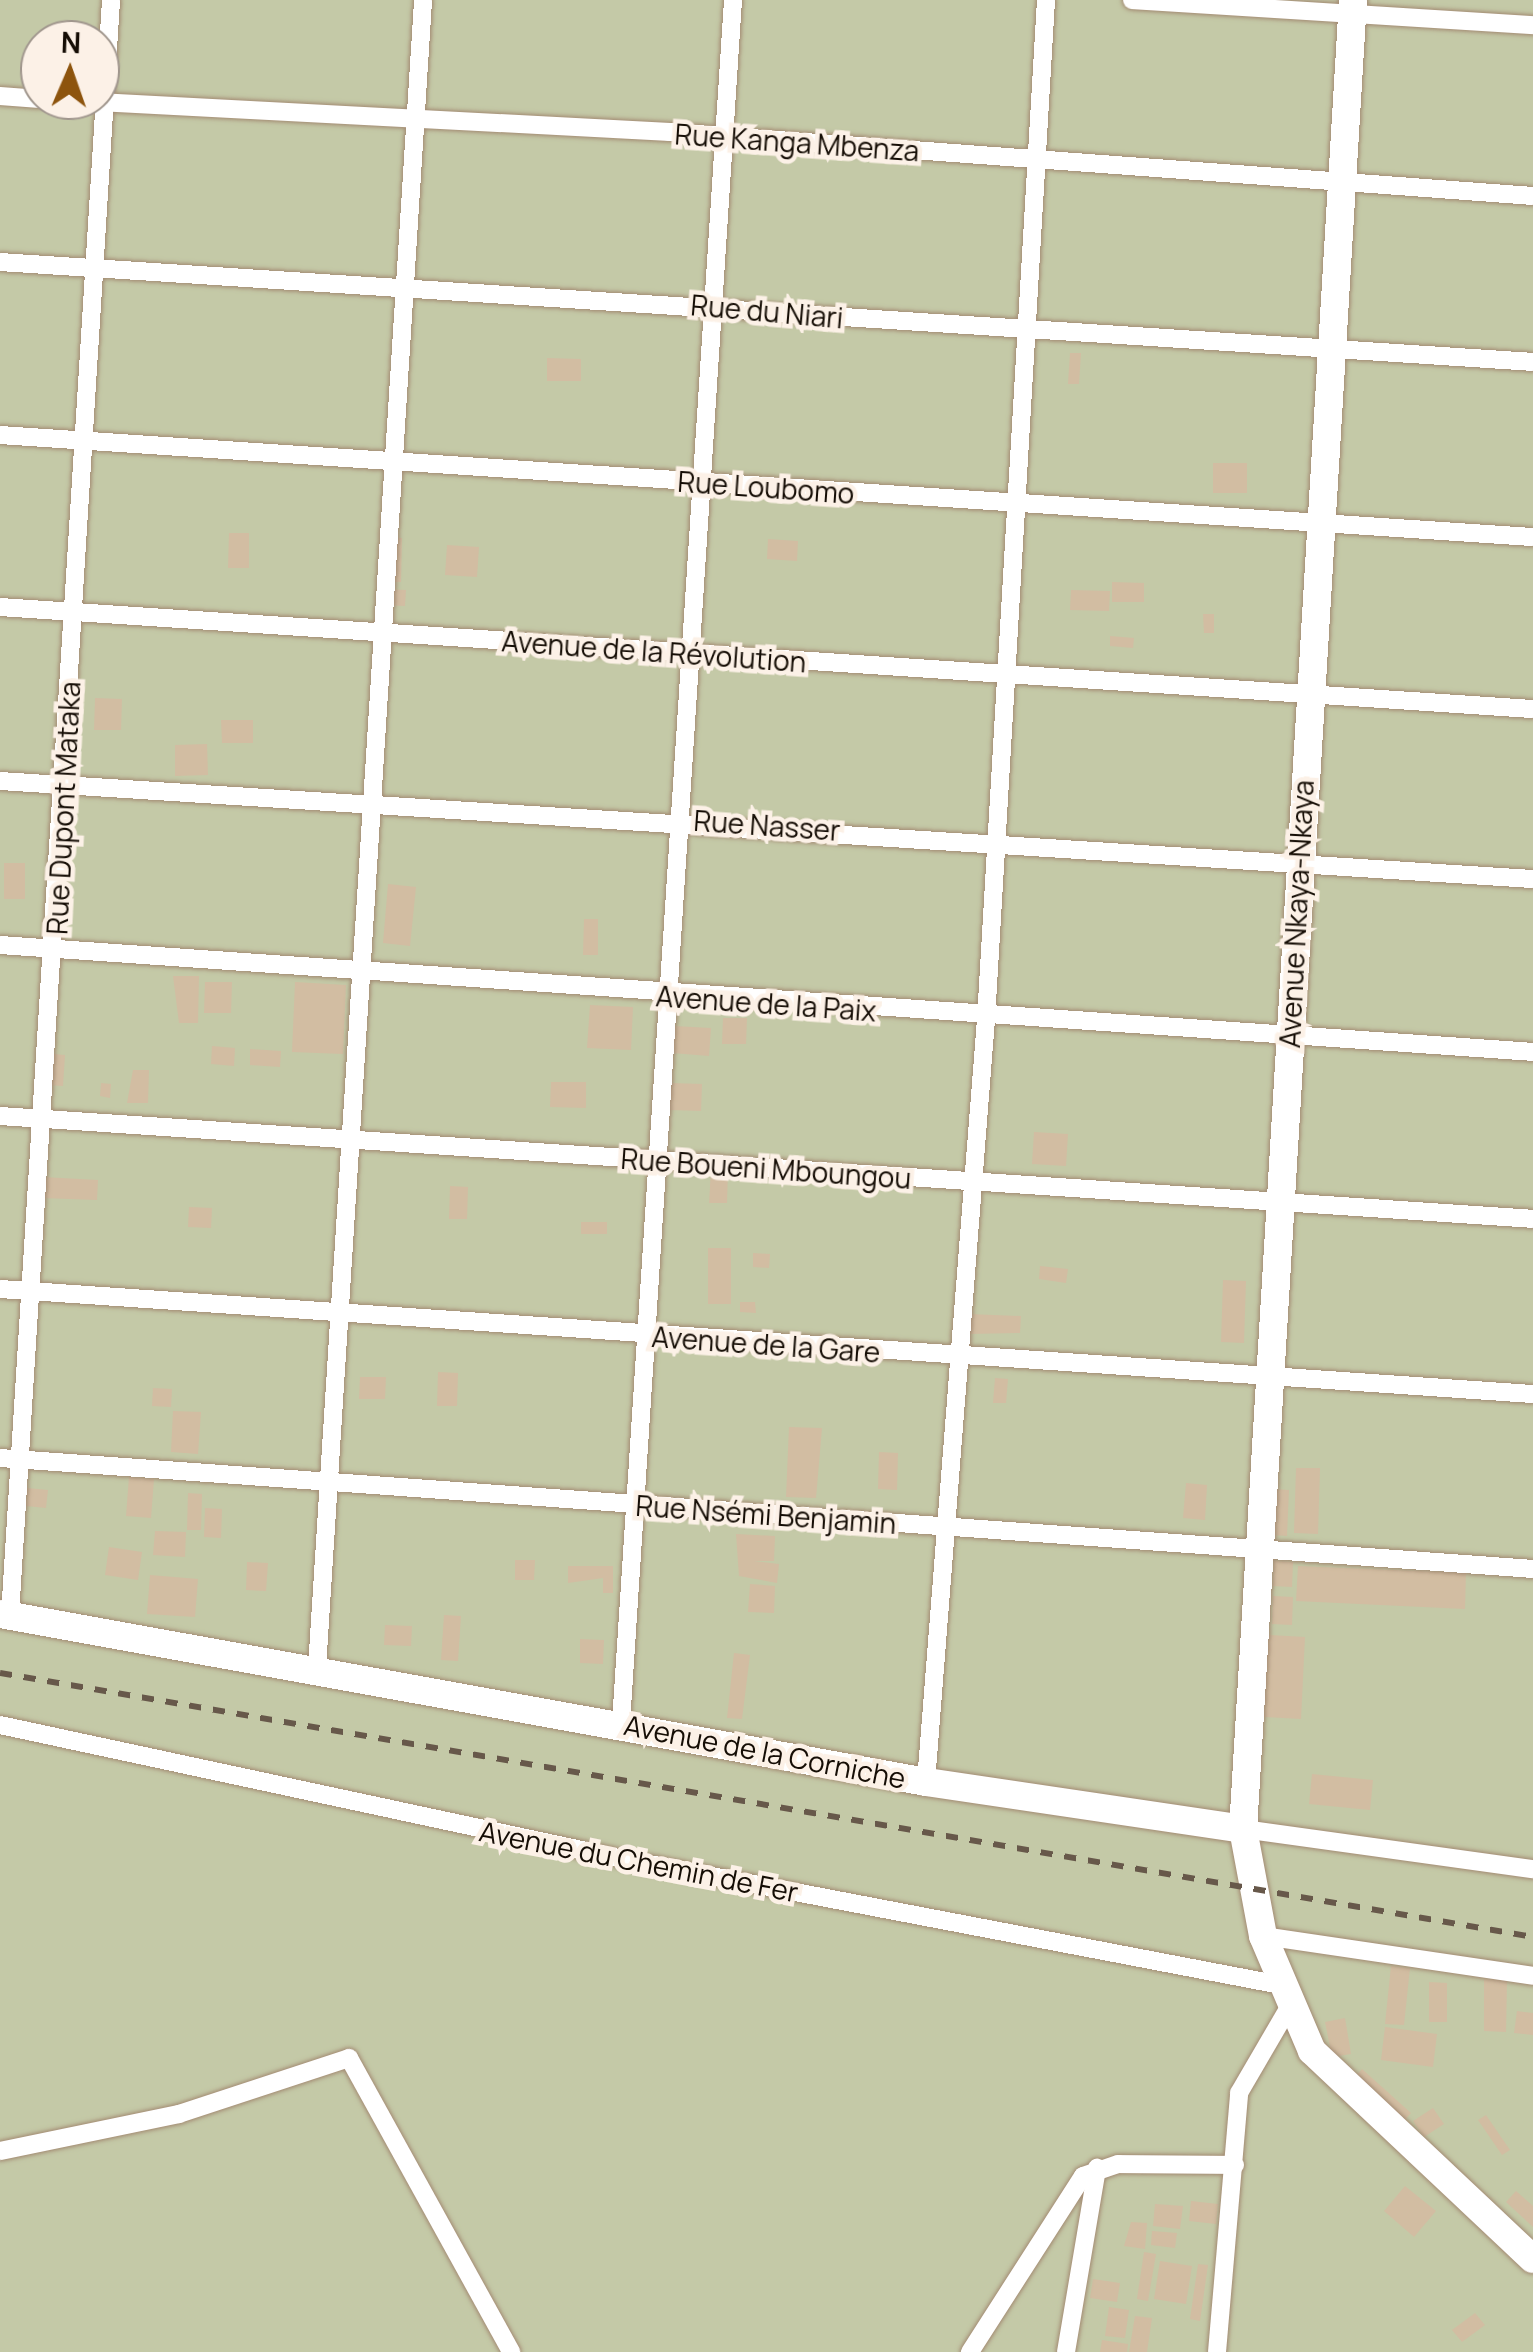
<!DOCTYPE html>
<meta charset="utf-8">
<style>
body{margin:0}
#map{position:relative;width:1533px;height:2352px;overflow:hidden;background:#fbe1c7;font-family:Manrope,sans-serif}
div>[style]{position:absolute}
.green>*{inset:0;background:#c4c9a7}
.building>*{inset:0;background:#d2bda2}
.roads{filter:drop-shadow(0 0 2px #a38b73) drop-shadow(0 0 2px #a38b73)}
.street>*{height:18px;margin:-9px;padding:0 9px;transform-origin:9px;border-radius:9px;background:#fff}
.secondary>*{height:28px;margin:-14px;padding:0 14px;transform-origin:14px;border-radius:14px;background:#fff}
.rail>*{height:6px;margin-top:-3px;transform-origin:0;background:repeating-linear-gradient(90deg,#67584a 0 12px,transparent 0 24px)}
span{translate:-50% -50%;white-space:nowrap;text-align:center;line-height:1.15;-webkit-text-stroke:9px #fcf1e7;paint-order:stroke}
.street-label{font-size:28px;color:#150d05}
.north{position:absolute;left:20px;top:20px;width:100px;height:100px;box-sizing:border-box;background:#fcf1e7;border:2px solid #a0968d;border-radius:50%;rotate:2deg;font-size:28px;font-weight:700;line-height:40px;text-align:center;color:#150d05}
.north::after{content:'';display:block;margin:auto;width:35px;height:45px;background:#8d540d;clip-path:polygon(50% 0,100% 100%,50% 72%,0 100%)}
</style>
<div id="map">
<div class="green">
<i style="clip-path:polygon(evenodd,0 0,1533px 0,1533px 2352px,0 2352px,0 0,40px 40px,100px 40px,100px 100px,40px 100px,40px 40px)"></i>
</div>
<div class="building">
<i style="clip-path:polygon(1070px 353px,1081px 353px,1079px 384px,1068px 384px)"></i>
<i style="clip-path:polygon(547px 358px,581px 359px,581px 381px,547px 381px)"></i>
<i style="clip-path:polygon(1213px 463px,1247px 463px,1247px 493px,1213px 493px)"></i>
<i style="clip-path:polygon(229px 533px,249px 533px,249px 568px,228px 568px)"></i>
<i style="clip-path:polygon(387px 538px,402px 538px,401px 582px,386px 582px)"></i>
<i style="clip-path:polygon(768px 539px,798px 541px,797px 561px,767px 559px)"></i>
<i style="clip-path:polygon(447px 545px,479px 547px,477px 577px,445px 575px)"></i>
<i style="clip-path:polygon(1112px 582px,1144px 583px,1144px 602px,1112px 602px)"></i>
<i style="clip-path:polygon(385px 589px,406px 590px,405px 606px,384px 605px)"></i>
<i style="clip-path:polygon(1071px 590px,1110px 591px,1109px 611px,1070px 610px)"></i>
<i style="clip-path:polygon(1203px 614px,1214px 614px,1214px 633px,1204px 633px)"></i>
<i style="clip-path:polygon(1110px 636px,1134px 638px,1133px 648px,1110px 646px)"></i>
<i style="clip-path:polygon(95px 698px,122px 699px,121px 730px,94px 730px)"></i>
<i style="clip-path:polygon(221px 720px,253px 720px,253px 743px,222px 743px)"></i>
<i style="clip-path:polygon(207px 744px,208px 775px,175px 776px,175px 745px)"></i>
<i style="clip-path:polygon(4px 863px,25px 863px,25px 899px,4px 899px)"></i>
<i style="clip-path:polygon(388px 884px,416px 887px,410px 946px,383px 943px)"></i>
<i style="clip-path:polygon(584px 919px,598px 919px,598px 955px,583px 955px)"></i>
<i style="clip-path:polygon(173px 976px,199px 976px,198px 1023px,179px 1023px)"></i>
<i style="clip-path:polygon(205px 982px,232px 982px,231px 1013px,204px 1013px)"></i>
<i style="clip-path:polygon(295px 982px,346px 985px,343px 1054px,292px 1052px)"></i>
<i style="clip-path:polygon(590px 1005px,633px 1007px,631px 1050px,587px 1048px)"></i>
<i style="clip-path:polygon(723px 1018px,747px 1018px,746px 1044px,722px 1044px)"></i>
<i style="clip-path:polygon(674px 1026px,711px 1028px,709px 1056px,672px 1053px)"></i>
<i style="clip-path:polygon(212px 1046px,235px 1048px,234px 1066px,211px 1064px)"></i>
<i style="clip-path:polygon(250px 1049px,281px 1051px,280px 1067px,250px 1065px)"></i>
<i style="clip-path:polygon(54px 1054px,65px 1055px,63px 1086px,47px 1085px)"></i>
<i style="clip-path:polygon(133px 1070px,149px 1070px,148px 1103px,127px 1103px)"></i>
<i style="clip-path:polygon(551px 1082px,586px 1082px,586px 1108px,550px 1107px)"></i>
<i style="clip-path:polygon(101px 1083px,111px 1084px,110px 1098px,100px 1096px)"></i>
<i style="clip-path:polygon(670px 1083px,702px 1084px,701px 1111px,670px 1110px)"></i>
<i style="clip-path:polygon(1034px 1132px,1068px 1134px,1066px 1166px,1032px 1164px)"></i>
<i style="clip-path:polygon(711px 1170px,728px 1170px,727px 1203px,709px 1203px)"></i>
<i style="clip-path:polygon(43px 1177px,98px 1180px,97px 1200px,42px 1198px)"></i>
<i style="clip-path:polygon(450px 1186px,468px 1187px,467px 1219px,449px 1219px)"></i>
<i style="clip-path:polygon(189px 1207px,212px 1208px,211px 1228px,188px 1227px)"></i>
<i style="clip-path:polygon(581px 1222px,607px 1222px,607px 1234px,581px 1234px)"></i>
<i style="clip-path:polygon(708px 1248px,731px 1248px,731px 1304px,708px 1304px)"></i>
<i style="clip-path:polygon(753px 1253px,770px 1254px,769px 1268px,753px 1267px)"></i>
<i style="clip-path:polygon(1040px 1266px,1068px 1269px,1066px 1283px,1039px 1279px)"></i>
<i style="clip-path:polygon(1223px 1280px,1246px 1281px,1244px 1343px,1221px 1342px)"></i>
<i style="clip-path:polygon(740px 1302px,755px 1302px,756px 1313px,740px 1312px)"></i>
<i style="clip-path:polygon(969px 1314px,1021px 1316px,1020px 1333px,968px 1334px)"></i>
<i style="clip-path:polygon(438px 1372px,458px 1373px,457px 1406px,437px 1406px)"></i>
<i style="clip-path:polygon(360px 1377px,386px 1377px,385px 1399px,359px 1399px)"></i>
<i style="clip-path:polygon(995px 1378px,1008px 1379px,1006px 1403px,993px 1403px)"></i>
<i style="clip-path:polygon(153px 1388px,172px 1389px,171px 1407px,152px 1406px)"></i>
<i style="clip-path:polygon(173px 1411px,201px 1412px,198px 1454px,171px 1452px)"></i>
<i style="clip-path:polygon(789px 1427px,822px 1428px,816px 1498px,786px 1497px)"></i>
<i style="clip-path:polygon(879px 1452px,898px 1453px,897px 1490px,878px 1489px)"></i>
<i style="clip-path:polygon(1296px 1468px,1320px 1468px,1318px 1534px,1294px 1533px)"></i>
<i style="clip-path:polygon(129px 1477px,154px 1479px,151px 1518px,126px 1516px)"></i>
<i style="clip-path:polygon(1186px 1483px,1207px 1485px,1205px 1520px,1183px 1518px)"></i>
<i style="clip-path:polygon(27px 1488px,48px 1490px,46px 1508px,26px 1506px)"></i>
<i style="clip-path:polygon(1274px 1489px,1289px 1490px,1287px 1536px,1272px 1535px)"></i>
<i style="clip-path:polygon(188px 1493px,202px 1494px,201px 1530px,187px 1530px)"></i>
<i style="clip-path:polygon(205px 1508px,222px 1509px,221px 1538px,204px 1537px)"></i>
<i style="clip-path:polygon(155px 1531px,186px 1532px,185px 1557px,153px 1555px)"></i>
<i style="clip-path:polygon(736px 1534px,775px 1536px,774px 1561px,754px 1561px,779px 1564px,777px 1583px,739px 1576px)"></i>
<i style="clip-path:polygon(109px 1547px,142px 1552px,138px 1580px,105px 1575px)"></i>
<i style="clip-path:polygon(515px 1560px,535px 1560px,534px 1580px,515px 1580px)"></i>
<i style="clip-path:polygon(1274px 1561px,1293px 1562px,1292px 1587px,1273px 1586px)"></i>
<i style="clip-path:polygon(247px 1562px,268px 1563px,266px 1591px,246px 1590px)"></i>
<i style="clip-path:polygon(568px 1566px,613px 1566px,613px 1593px,603px 1593px,603px 1578px,568px 1583px)"></i>
<i style="clip-path:polygon(1298px 1566px,1466px 1573px,1465px 1609px,1296px 1601px)"></i>
<i style="clip-path:polygon(150px 1575px,198px 1579px,195px 1617px,147px 1614px)"></i>
<i style="clip-path:polygon(750px 1584px,775px 1586px,774px 1613px,748px 1612px)"></i>
<i style="clip-path:polygon(1273px 1596px,1293px 1597px,1292px 1625px,1272px 1624px)"></i>
<i style="clip-path:polygon(444px 1615px,461px 1616px,458px 1661px,441px 1660px)"></i>
<i style="clip-path:polygon(385px 1625px,412px 1626px,411px 1646px,384px 1645px)"></i>
<i style="clip-path:polygon(1268px 1635px,1305px 1637px,1301px 1719px,1264px 1717px)"></i>
<i style="clip-path:polygon(580px 1639px,604px 1640px,603px 1664px,580px 1663px)"></i>
<i style="clip-path:polygon(734px 1653px,750px 1655px,742px 1719px,727px 1718px)"></i>
<i style="clip-path:polygon(1312px 1774px,1373px 1780px,1370px 1810px,1309px 1804px)"></i>
<i style="clip-path:polygon(1391px 1966px,1410px 1968px,1404px 2025px,1385px 2024px)"></i>
<i style="clip-path:polygon(1484px 1979px,1507px 1980px,1506px 2032px,1484px 2031px)"></i>
<i style="clip-path:polygon(1429px 1982px,1447px 1983px,1447px 2022px,1429px 2022px)"></i>
<i style="clip-path:polygon(1517px 2011px,1533px 2013px,1533px 2035px,1514px 2033px)"></i>
<i style="clip-path:polygon(1345px 2018px,1351px 2054px,1332px 2057px,1325px 2022px)"></i>
<i style="clip-path:polygon(1385px 2027px,1437px 2034px,1433px 2067px,1381px 2060px)"></i>
<i style="clip-path:polygon(1362px 2069px,1411px 2113px,1403px 2122px,1353px 2079px)"></i>
<i style="clip-path:polygon(1433px 2108px,1444px 2124px,1424px 2137px,1413px 2121px)"></i>
<i style="clip-path:polygon(1486px 2115px,1510px 2150px,1502px 2155px,1478px 2120px)"></i>
<i style="clip-path:polygon(1405px 2186px,1436px 2211px,1414px 2237px,1384px 2211px)"></i>
<i style="clip-path:polygon(1516px 2191px,1533px 2206px,1533px 2227px,1506px 2202px)"></i>
<i style="clip-path:polygon(1191px 2201px,1218px 2204px,1216px 2224px,1189px 2221px)"></i>
<i style="clip-path:polygon(1155px 2204px,1183px 2206px,1180px 2229px,1153px 2226px)"></i>
<i style="clip-path:polygon(1131px 2222px,1147px 2223px,1145px 2249px,1124px 2246px)"></i>
<i style="clip-path:polygon(1152px 2231px,1177px 2233px,1175px 2248px,1151px 2245px)"></i>
<i style="clip-path:polygon(1144px 2252px,1156px 2254px,1148px 2301px,1137px 2299px)"></i>
<i style="clip-path:polygon(1160px 2261px,1192px 2266px,1186px 2304px,1154px 2299px)"></i>
<i style="clip-path:polygon(1198px 2264px,1208px 2265px,1200px 2321px,1190px 2319px)"></i>
<i style="clip-path:polygon(1093px 2279px,1120px 2283px,1117px 2302px,1090px 2298px)"></i>
<i style="clip-path:polygon(1109px 2307px,1129px 2310px,1125px 2338px,1105px 2336px)"></i>
<i style="clip-path:polygon(1475px 2313px,1485px 2325px,1462px 2342px,1452px 2330px)"></i>
<i style="clip-path:polygon(1135px 2316px,1152px 2318px,1147px 2352px,1129px 2352px)"></i>
<i style="clip-path:polygon(1102px 2340px,1128px 2344px,1127px 2352px,1100px 2352px)"></i>
</div>
<div class="roads">
<div class="street">
<i style="left:1132px;top:0;width:402px;rotate:3.6deg"></i>
<i style="left:0;top:96px;width:40px;rotate:4.3deg"></i>
<i style="left:60px;top:100px;width:611px;rotate:3deg"></i>
<i style="left:670px;top:132px;width:865px;rotate:4.24deg"></i>
<i style="left:0;top:262px;width:1536px;rotate:3.73deg"></i>
<i style="left:0;top:435px;width:1536px;rotate:3.81deg"></i>
<i style="left:0;top:607px;width:1536px;rotate:3.81deg"></i>
<i style="left:0;top:781px;width:1536px;rotate:3.66deg"></i>
<i style="left:0;top:945px;width:1537px;rotate:3.99deg"></i>
<i style="left:0;top:1116px;width:1536px;rotate:3.84deg"></i>
<i style="left:0;top:1289px;width:1537px;rotate:3.92deg"></i>
<i style="left:0;top:1458px;width:1537px;rotate:4.14deg"></i>
<i style="left:10px;top:1615px;width:1618px;rotate:-86.42deg"></i>
<i style="left:317px;top:1668px;width:1671px;rotate:-86.36deg"></i>
<i style="left:621px;top:1723px;width:1727px;rotate:-86.28deg"></i>
<i style="left:0;top:1725px;width:642px;rotate:12.13deg"></i>
<i style="left:628px;top:1860px;width:665px;rotate:10.84deg"></i>
<i style="left:926px;top:1782px;width:765px;rotate:-85.5deg"></i>
<i style="left:986px;top:1019px;width:1021px;rotate:-86.63deg"></i>
<i style="left:1243px;top:1829px;width:293px;rotate:7.9deg"></i>
<i style="left:1263px;top:1936px;width:273px;rotate:8.4deg"></i>
<i style="left:0;top:2151px;width:183px;rotate:-11.7deg"></i>
<i style="left:179px;top:2114px;width:179px;rotate:-18.2deg"></i>
<i style="left:349px;top:2058px;width:336px;rotate:61.1deg"></i>
<i style="left:970px;top:2352px;width:209px;rotate:-57.3deg"></i>
<i style="left:1083px;top:2176px;width:37px;rotate:-19deg"></i>
<i style="left:1118px;top:2164px;width:117px;rotate:0.5deg"></i>
<i style="left:1066px;top:2352px;width:187px;rotate:-80.4deg"></i>
<i style="left:1217px;top:2352px;width:260px;rotate:-85.1deg"></i>
<i style="left:1239px;top:2093px;width:99px;rotate:-59.8deg"></i>
</div>
<div class="secondary">
<i style="left:1353px;top:0;width:1832px;rotate:93.44deg"></i>
<i style="left:1243px;top:1829px;width:109px;rotate:79.4deg"></i>
<i style="left:1263px;top:1936px;width:125px;rotate:66.9deg"></i>
<i style="left:1312px;top:2051px;width:303px;rotate:43.3deg"></i>
<i style="left:0;top:1614px;width:941px;rotate:10.28deg"></i>
<i style="left:926px;top:1782px;width:320px;rotate:8.4deg"></i>
</div>
</div>
<div class="rail">
<i style="left:0;top:1673px;width:1556px;rotate:9.77deg"></i>
</div>
<div class="street-label">
<span style="left:797px;top:142px;rotate:4deg">Rue Kanga Mbenza</span>
<span style="left:767px;top:311px;rotate:5deg">Rue du Niari</span>
<span style="left:766px;top:487px;rotate:4deg">Rue Loubomo</span>
<span style="left:654px;top:651px;rotate:4deg">Avenue de la Révolution</span>
<span style="left:63px;top:808px;rotate:-87deg">Rue Dupont Mataka</span>
<span style="left:767px;top:825px;rotate:4deg">Rue Nasser</span>
<span style="left:1296px;top:914px;rotate:-87deg">Avenue Nkaya-Nkaya</span>
<span style="left:766px;top:1003px;rotate:4deg">Avenue de la Paix</span>
<span style="left:766px;top:1168px;rotate:4deg">Rue Boueni Mboungou</span>
<span style="left:766px;top:1344px;rotate:4deg">Avenue de la Gare</span>
<span style="left:766px;top:1514px;rotate:4deg">Rue Nsémi Benjamin</span>
<span style="left:765px;top:1751px;rotate:11deg">Avenue de la Corniche</span>
<span style="left:639px;top:1861px;rotate:11deg">Avenue du Chemin de Fer</span>
</div>
<div class="north">N</div>
</div>
